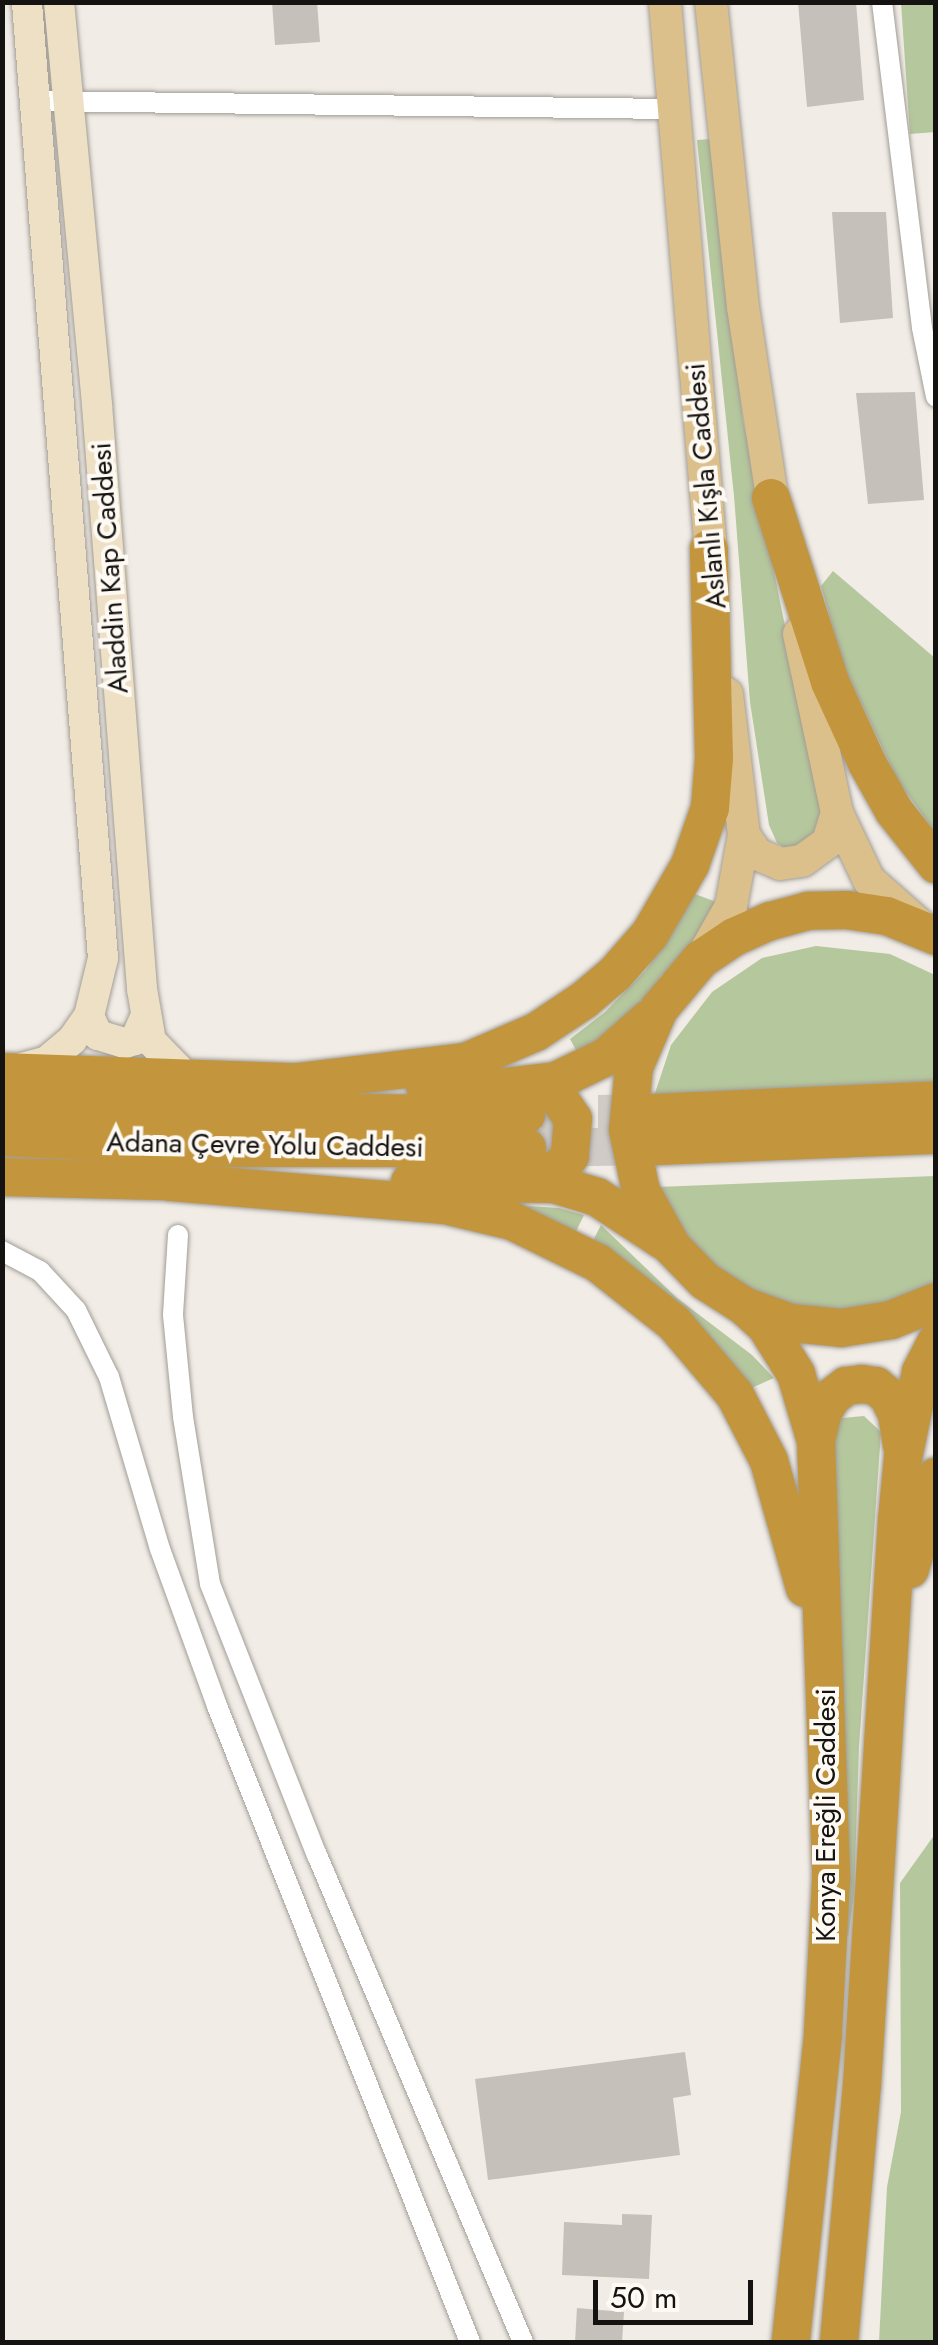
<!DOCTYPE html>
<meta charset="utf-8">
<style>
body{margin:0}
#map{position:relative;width:938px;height:2345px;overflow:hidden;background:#f1ece6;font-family:Jost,sans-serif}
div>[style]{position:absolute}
.green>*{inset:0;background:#b5c79c}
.building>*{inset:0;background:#c5c1ba}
.highway-tunnel>*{height:38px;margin-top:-19px;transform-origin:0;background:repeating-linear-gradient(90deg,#d0cbc6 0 38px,transparent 0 57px)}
.roads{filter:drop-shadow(0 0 2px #a19d96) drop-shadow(0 0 2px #a19d96)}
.street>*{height:20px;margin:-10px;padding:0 10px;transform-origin:10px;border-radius:10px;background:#fff}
.secondary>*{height:30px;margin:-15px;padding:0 15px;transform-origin:15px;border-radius:15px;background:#ede0c5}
.primary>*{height:32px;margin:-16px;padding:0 16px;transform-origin:16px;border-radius:16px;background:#dbc08b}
.highway>*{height:38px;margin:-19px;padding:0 19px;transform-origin:19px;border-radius:19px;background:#c3963e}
span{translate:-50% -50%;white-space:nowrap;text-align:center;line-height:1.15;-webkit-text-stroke:8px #fefaf3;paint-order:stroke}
.street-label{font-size:28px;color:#151311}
.frame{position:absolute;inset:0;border:5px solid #151311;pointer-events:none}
.scale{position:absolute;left:593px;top:2280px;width:160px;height:45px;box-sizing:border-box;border:5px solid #151311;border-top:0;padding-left:12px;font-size:30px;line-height:35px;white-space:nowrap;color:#151311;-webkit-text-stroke:8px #fefaf3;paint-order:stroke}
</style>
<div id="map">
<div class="green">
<i style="clip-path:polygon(901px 3px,935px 3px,935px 132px,910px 134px)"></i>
<i style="clip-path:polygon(710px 139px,743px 420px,823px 812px,823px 827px,791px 851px,777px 843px,769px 825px,750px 702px,734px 496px,697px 140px)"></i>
<i style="clip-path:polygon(833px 571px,935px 658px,935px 832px,898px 781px,844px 667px,821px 586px)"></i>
<i style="clip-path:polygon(695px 894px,719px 903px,697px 941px,661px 976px,632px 1019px,585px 1067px,570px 1039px,605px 1012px,646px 970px)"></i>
<i style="clip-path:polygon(816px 946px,890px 954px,935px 975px,935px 1081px,654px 1096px,671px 1045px,712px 992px,762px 958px)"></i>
<i style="clip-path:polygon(935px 1176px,935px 1291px,857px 1318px,748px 1296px,690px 1248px,657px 1187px)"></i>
<i style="clip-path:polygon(480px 1203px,559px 1208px,584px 1215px,570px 1244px)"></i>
<i style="clip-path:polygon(601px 1225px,677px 1298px,752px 1355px,774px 1378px,740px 1393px,585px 1256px)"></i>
<i style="clip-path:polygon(864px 1416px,881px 1432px,859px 1747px,854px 1895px,848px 1937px,842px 1932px,834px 1429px,842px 1418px)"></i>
<i style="clip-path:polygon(935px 1834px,935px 2342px,879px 2342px,887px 2187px,901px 2112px,900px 1883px)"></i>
</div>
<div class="building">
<i style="clip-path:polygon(272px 2px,317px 2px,320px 42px,275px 45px)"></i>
<i style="clip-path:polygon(798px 2px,856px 2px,864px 100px,807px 107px)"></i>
<i style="clip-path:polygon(832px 212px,886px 212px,893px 318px,840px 323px)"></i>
<i style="clip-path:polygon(915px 392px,924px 500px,868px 504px,856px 393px)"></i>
<i style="clip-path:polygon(685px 2052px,691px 2095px,673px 2098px,680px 2155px,488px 2180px,475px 2079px)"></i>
<i style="clip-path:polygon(622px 2214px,652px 2215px,649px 2279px,562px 2275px,564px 2222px,622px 2225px)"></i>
<i style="clip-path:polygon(577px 2308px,624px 2312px,622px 2342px,575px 2342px)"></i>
</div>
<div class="highway-tunnel">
<i style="left:541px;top:1115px;width:112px;rotate:-1deg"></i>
<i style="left:527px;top:1148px;width:130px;rotate:-0.9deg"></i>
</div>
<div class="roads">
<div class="street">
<i style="left:882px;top:2px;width:328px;rotate:83deg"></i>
<i style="left:922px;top:328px;width:70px;rotate:78.5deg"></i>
<i style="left:35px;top:101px;width:641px;rotate:0.72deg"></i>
<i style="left:178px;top:1235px;width:80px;rotate:93.6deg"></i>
<i style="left:173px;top:1315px;width:102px;rotate:84.4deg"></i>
<i style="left:183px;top:1417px;width:169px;rotate:80.8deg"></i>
<i style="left:210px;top:1584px;width:291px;rotate:68.5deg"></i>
<i style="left:317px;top:1855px;width:529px;rotate:67.07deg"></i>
<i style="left:2px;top:1251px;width:43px;rotate:27.8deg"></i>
<i style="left:40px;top:1271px;width:53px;rotate:47.3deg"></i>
<i style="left:76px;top:1310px;width:75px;rotate:63.8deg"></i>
<i style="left:109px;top:1377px;width:179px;rotate:73.5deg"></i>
<i style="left:160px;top:1549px;width:167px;rotate:70deg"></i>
<i style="left:217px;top:1706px;width:684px;rotate:68.31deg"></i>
</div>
<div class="secondary">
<i style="left:59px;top:2px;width:405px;rotate:84.6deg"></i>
<i style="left:97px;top:405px;width:586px;rotate:85.59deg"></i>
<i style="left:142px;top:989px;width:53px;rotate:80.2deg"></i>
<i style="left:151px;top:1041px;width:47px;rotate:45.9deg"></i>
<i style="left:184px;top:1075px;width:17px;rotate:7deg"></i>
<i style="left:89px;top:1016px;width:21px;rotate:65deg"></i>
<i style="left:98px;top:1035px;width:28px;rotate:17deg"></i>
<i style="left:125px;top:1043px;width:10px;rotate:-17deg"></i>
<i style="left:135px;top:1040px;width:27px;rotate:-66deg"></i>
<i style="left:18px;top:1069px;width:30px;rotate:-15deg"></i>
<i style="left:47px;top:1061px;width:33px;rotate:-40deg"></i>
<i style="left:72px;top:1040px;width:29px;rotate:-55deg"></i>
<i style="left:89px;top:1016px;width:60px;rotate:-76.4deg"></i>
<i style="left:103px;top:958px;width:959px;rotate:-94.55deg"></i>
</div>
<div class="primary">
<i style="left:665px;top:2px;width:576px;rotate:85.22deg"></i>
<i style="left:711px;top:2px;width:307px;rotate:84deg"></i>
<i style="left:743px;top:307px;width:218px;rotate:81.3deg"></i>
<i style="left:799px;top:634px;width:183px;rotate:78deg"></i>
<i style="left:837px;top:813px;width:74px;rotate:64.5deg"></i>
<i style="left:869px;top:880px;width:69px;rotate:41.5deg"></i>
<i style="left:744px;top:835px;width:23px;rotate:56deg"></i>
<i style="left:757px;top:854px;width:25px;rotate:23deg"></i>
<i style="left:780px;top:864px;width:22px;rotate:-8deg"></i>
<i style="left:802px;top:861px;width:32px;rotate:-36deg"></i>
<i style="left:828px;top:842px;width:30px;rotate:-73deg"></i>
<i style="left:701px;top:959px;width:61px;rotate:-60.5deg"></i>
<i style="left:731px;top:906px;width:72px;rotate:-79.6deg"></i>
<i style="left:744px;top:835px;width:142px;rotate:-96.9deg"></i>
</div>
<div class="highway">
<i style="left:771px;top:498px;width:193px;rotate:72.2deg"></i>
<i style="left:830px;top:682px;width:89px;rotate:65.4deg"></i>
<i style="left:867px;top:763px;width:55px;rotate:60.6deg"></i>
<i style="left:894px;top:811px;width:68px;rotate:51.6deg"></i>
<i style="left:936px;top:936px;width:53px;rotate:-157.8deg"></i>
<i style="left:887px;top:916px;width:40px;rotate:-171.5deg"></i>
<i style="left:847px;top:910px;width:39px;rotate:179deg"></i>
<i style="left:808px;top:911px;width:39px;rotate:165deg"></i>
<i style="left:770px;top:921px;width:39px;rotate:156deg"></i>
<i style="left:734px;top:937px;width:40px;rotate:146deg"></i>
<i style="left:701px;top:959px;width:65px;rotate:130deg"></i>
<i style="left:659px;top:1009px;width:63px;rotate:113.3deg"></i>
<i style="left:634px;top:1067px;width:63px;rotate:95.4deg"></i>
<i style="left:628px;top:1130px;width:62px;rotate:78deg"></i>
<i style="left:641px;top:1191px;width:64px;rotate:61deg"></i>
<i style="left:672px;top:1247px;width:47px;rotate:45.9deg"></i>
<i style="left:705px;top:1281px;width:46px;rotate:32.7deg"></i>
<i style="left:744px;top:1306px;width:50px;rotate:19.9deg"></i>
<i style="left:791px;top:1323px;width:50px;rotate:5.7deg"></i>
<i style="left:841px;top:1328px;width:51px;rotate:-9.1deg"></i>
<i style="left:891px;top:1320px;width:48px;rotate:-21.8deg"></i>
<i style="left:2px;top:1072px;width:313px;rotate:2deg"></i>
<i style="left:289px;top:1083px;width:178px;rotate:-6.8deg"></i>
<i style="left:466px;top:1062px;width:76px;rotate:-23.2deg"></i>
<i style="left:536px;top:1032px;width:58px;rotate:-33.7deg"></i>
<i style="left:584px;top:1000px;width:40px;rotate:-40deg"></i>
<i style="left:615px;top:974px;width:53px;rotate:-48.8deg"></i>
<i style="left:650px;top:934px;width:80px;rotate:-59.9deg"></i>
<i style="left:690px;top:865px;width:60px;rotate:-70.7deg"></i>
<i style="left:710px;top:808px;width:50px;rotate:-85.4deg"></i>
<i style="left:714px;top:758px;width:209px;rotate:-91.4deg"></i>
<i style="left:526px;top:1085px;width:31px;rotate:17deg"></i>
<i style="left:556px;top:1094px;width:30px;rotate:56deg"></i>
<i style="left:573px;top:1119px;width:37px;rotate:95deg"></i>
<i style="left:570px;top:1156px;width:15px;rotate:132deg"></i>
<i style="left:560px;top:1167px;width:32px;rotate:154deg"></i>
<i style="left:425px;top:1086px;width:79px;rotate:0.7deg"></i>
<i style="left:504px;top:1087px;width:52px;rotate:-6.6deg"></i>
<i style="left:556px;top:1081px;width:55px;rotate:-25.6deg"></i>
<i style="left:606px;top:1057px;width:57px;rotate:-41.5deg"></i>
<i style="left:2px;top:1103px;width:171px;rotate:2.7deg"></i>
<i style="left:173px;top:1111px;width:353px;rotate:0.6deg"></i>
<i style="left:653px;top:1113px;width:283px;rotate:-2.6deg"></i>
<i style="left:2px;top:1137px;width:222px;rotate:2.8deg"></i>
<i style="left:224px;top:1148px;width:303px"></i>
<i style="left:657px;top:1146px;width:279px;rotate:-2.3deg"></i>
<i style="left:2px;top:1177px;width:193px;rotate:1.5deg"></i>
<i style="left:171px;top:1182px;width:275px;rotate:4.8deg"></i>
<i style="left:445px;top:1205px;width:69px;rotate:13.4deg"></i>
<i style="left:512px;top:1221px;width:96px;rotate:26deg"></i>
<i style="left:598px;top:1263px;width:97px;rotate:38.3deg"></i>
<i style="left:674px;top:1323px;width:94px;rotate:49.7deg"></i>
<i style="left:735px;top:1395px;width:74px;rotate:62.7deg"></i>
<i style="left:769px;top:1461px;width:132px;rotate:74.2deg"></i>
<i style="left:410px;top:1182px;width:144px;rotate:0.8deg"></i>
<i style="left:554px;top:1184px;width:45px;rotate:16.8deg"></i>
<i style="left:597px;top:1197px;width:80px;rotate:33.3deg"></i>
<i style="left:744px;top:1306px;width:30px;rotate:42deg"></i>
<i style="left:766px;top:1326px;width:57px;rotate:58deg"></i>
<i style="left:796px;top:1374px;width:70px;rotate:73.4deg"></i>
<i style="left:816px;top:1441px;width:439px;rotate:88deg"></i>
<i style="left:831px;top:1880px;width:155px;rotate:93deg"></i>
<i style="left:823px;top:2035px;width:309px;rotate:96deg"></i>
<i style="left:816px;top:1441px;width:28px;rotate:-77deg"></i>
<i style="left:822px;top:1414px;width:20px;rotate:-60deg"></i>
<i style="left:832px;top:1397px;width:18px;rotate:-38deg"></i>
<i style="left:846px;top:1386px;width:16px;rotate:-7deg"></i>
<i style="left:862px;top:1384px;width:14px;rotate:8deg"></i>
<i style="left:876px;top:1386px;width:16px;rotate:40deg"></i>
<i style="left:888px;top:1396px;width:20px;rotate:63deg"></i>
<i style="left:897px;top:1414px;width:32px;rotate:81deg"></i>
<i style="left:910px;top:1569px;width:96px;rotate:-74.2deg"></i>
<i style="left:839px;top:2342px;width:258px;rotate:-84.9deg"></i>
<i style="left:862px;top:2085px;width:566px;rotate:-86.46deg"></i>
<i style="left:897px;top:1520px;width:62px;rotate:-84.5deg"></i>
<i style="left:903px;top:1458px;width:88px;rotate:-78.2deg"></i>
<i style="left:921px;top:1372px;width:33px;rotate:-63deg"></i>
</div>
</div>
<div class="street-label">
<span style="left:706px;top:486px;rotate:-95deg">Aslanlı Kışla Caddesi</span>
<span style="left:110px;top:568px;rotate:-94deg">Aladdin Kap Caddesi</span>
<span style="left:265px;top:1145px;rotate:1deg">Adana Çevre Yolu Caddesi</span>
<span style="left:826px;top:1815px;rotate:-90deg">Konya Ereğli Caddesi</span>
</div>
<div class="frame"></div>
<div class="scale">50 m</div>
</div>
